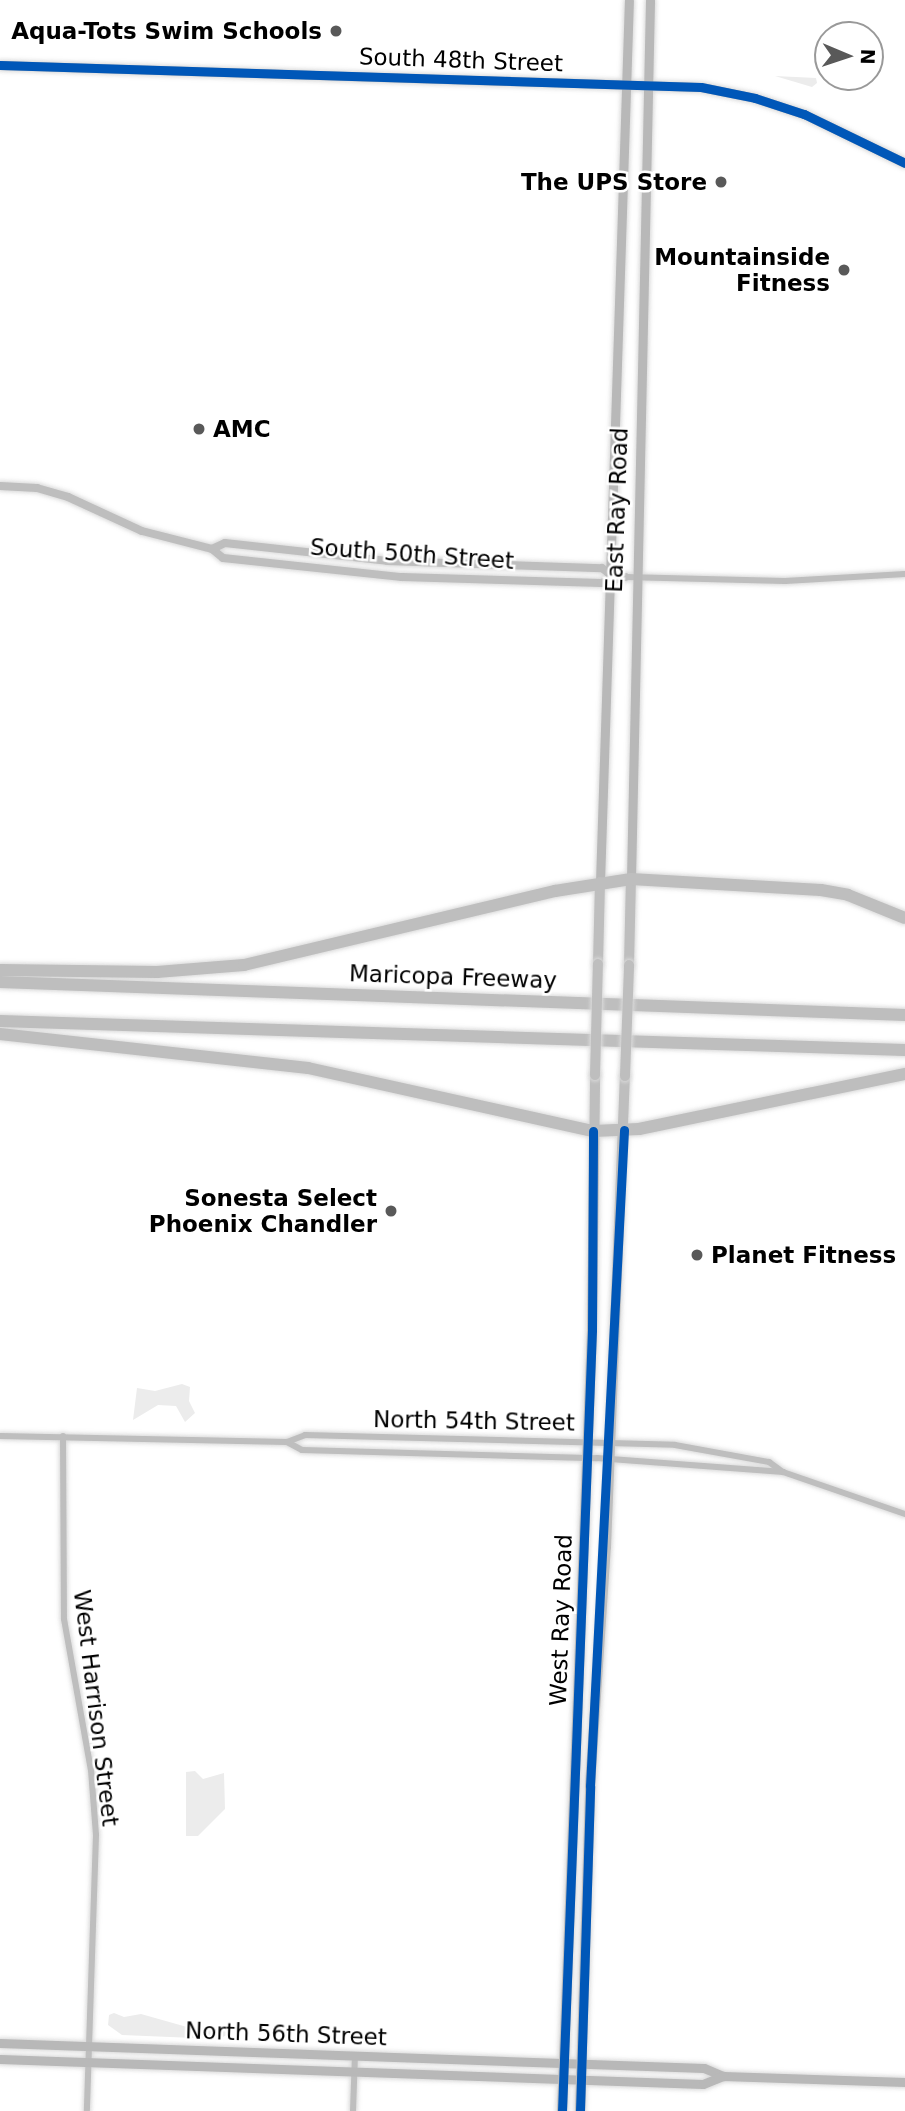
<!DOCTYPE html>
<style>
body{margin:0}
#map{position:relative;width:905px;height:2111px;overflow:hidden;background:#fff;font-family:"DejaVu Sans",sans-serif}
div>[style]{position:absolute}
.green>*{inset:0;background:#ececec}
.roads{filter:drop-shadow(0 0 2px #dbdbdb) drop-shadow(0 0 2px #dbdbdb)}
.minor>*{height:6px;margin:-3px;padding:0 3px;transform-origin:3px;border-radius:3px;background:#bebebe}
.tertiary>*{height:8px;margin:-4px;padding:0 4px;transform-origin:4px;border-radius:4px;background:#bebebe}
.secondary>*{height:9px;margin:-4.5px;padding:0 4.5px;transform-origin:4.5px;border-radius:4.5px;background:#b8b8b8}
.primary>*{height:10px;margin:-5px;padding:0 5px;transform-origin:5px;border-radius:5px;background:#bebebe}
.motorway>*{height:12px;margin:-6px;padding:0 6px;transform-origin:6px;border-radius:6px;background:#bebebe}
.bridges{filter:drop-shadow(0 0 2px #dbdbdb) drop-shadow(0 0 2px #dbdbdb)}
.primary-bridge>*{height:10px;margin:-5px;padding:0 5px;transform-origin:5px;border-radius:5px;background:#bebebe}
.cycleway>*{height:9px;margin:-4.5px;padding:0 4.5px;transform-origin:4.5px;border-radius:4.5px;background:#0057b8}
.dots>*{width:19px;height:19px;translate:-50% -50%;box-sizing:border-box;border:4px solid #fff;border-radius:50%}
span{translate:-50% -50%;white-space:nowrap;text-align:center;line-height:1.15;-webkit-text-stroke:5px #fff;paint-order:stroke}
.poi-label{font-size:23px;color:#000;font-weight:700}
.right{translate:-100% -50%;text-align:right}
.left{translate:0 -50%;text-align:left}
.street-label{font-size:23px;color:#000}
.north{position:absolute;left:814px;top:21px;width:70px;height:70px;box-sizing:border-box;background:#fff;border:2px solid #999;border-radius:50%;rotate:92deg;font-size:19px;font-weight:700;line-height:28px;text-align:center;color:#000}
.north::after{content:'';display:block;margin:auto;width:24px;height:32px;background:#595959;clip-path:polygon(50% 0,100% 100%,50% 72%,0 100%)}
</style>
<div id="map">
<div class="green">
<i style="clip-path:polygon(775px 76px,816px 78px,817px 83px,812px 87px)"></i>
<i style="clip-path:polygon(182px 1384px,190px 1387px,189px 1401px,195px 1413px,185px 1422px,176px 1406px,158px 1405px,133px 1420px,137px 1388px,155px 1391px)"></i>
<i style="clip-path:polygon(195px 1771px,203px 1779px,224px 1773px,225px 1809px,198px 1836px,186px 1836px,186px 1772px)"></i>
<i style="clip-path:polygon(114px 2013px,124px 2017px,141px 2014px,187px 2027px,211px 2026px,227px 2030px,227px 2035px,218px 2039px,122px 2035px,108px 2025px,109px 2015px)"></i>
</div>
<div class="roads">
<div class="minor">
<i style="left:625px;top:577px;width:160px;rotate:1.4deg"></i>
<i style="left:785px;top:581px;width:120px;rotate:-3.3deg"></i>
<i style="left:0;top:1436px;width:287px;rotate:1.2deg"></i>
<i style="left:287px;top:1442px;width:19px;rotate:-21deg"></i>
<i style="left:305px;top:1435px;width:370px;rotate:1.5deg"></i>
<i style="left:675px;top:1445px;width:96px;rotate:10.3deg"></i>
<i style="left:769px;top:1462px;width:17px;rotate:36deg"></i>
<i style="left:783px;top:1472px;width:129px;rotate:19deg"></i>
<i style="left:63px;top:1436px;width:183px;rotate:89.7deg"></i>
<i style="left:64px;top:1619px;width:153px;rotate:79.9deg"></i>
<i style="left:91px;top:1770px;width:65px;rotate:85.6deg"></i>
<i style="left:96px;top:1835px;width:276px;rotate:91.9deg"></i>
<i style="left:287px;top:1442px;width:17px;rotate:28deg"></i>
<i style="left:302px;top:1450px;width:295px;rotate:1.6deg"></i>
<i style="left:597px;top:1458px;width:187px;rotate:4.3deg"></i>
<i style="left:353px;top:2111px;width:56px;rotate:-88deg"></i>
</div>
<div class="tertiary">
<i style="left:0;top:486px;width:37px;rotate:3deg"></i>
<i style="left:37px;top:488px;width:32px;rotate:16deg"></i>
<i style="left:68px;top:497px;width:81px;rotate:24.7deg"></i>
<i style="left:142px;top:531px;width:72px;rotate:14.4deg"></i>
<i style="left:212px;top:549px;width:14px;rotate:39deg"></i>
<i style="left:223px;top:558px;width:180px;rotate:6.1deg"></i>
<i style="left:402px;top:577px;width:199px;rotate:1.7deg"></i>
<i style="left:601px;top:583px;width:25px;rotate:-14deg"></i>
<i style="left:212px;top:549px;width:14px;rotate:-25deg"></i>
<i style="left:225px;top:543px;width:163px;rotate:6.3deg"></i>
<i style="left:387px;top:561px;width:215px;rotate:1.9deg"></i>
<i style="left:602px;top:568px;width:14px;rotate:39deg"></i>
</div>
<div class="secondary">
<i style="left:0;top:65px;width:701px;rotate:1.8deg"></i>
<i style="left:701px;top:87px;width:55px;rotate:11.5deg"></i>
<i style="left:755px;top:98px;width:52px;rotate:18.1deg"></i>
<i style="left:804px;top:114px;width:112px;rotate:25.9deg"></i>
<i style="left:631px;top:879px;width:879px;rotate:-88.76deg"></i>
<i style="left:600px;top:882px;width:882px;rotate:-88.12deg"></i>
<i style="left:0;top:2043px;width:704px;rotate:2.03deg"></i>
<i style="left:704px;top:2068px;width:21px;rotate:23deg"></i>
<i style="left:723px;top:2076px;width:182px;rotate:1.9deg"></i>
<i style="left:0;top:2059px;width:703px;rotate:2.04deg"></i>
<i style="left:703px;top:2084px;width:22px;rotate:-22deg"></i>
</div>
<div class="primary">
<i style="left:598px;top:964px;width:82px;rotate:-88.6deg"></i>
<i style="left:629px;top:965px;width:86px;rotate:-88.7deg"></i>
<i style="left:562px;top:2111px;width:782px;rotate:-87.8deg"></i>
<i style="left:592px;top:1330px;width:255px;rotate:-89.3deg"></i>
<i style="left:580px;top:2111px;width:325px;rotate:-88.2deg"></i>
<i style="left:590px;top:1786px;width:240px;rotate:-86.2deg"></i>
<i style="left:606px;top:1547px;width:471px;rotate:-87.7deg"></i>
</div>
<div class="motorway">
<i style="left:0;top:970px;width:157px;rotate:0.7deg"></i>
<i style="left:157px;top:972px;width:87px;rotate:-4.6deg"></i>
<i style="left:244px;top:965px;width:320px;rotate:-13.4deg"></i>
<i style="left:555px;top:891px;width:77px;rotate:-9deg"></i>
<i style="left:631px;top:879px;width:190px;rotate:3.3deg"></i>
<i style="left:821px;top:890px;width:27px;rotate:10deg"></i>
<i style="left:848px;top:895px;width:61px;rotate:22deg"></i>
<i style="left:0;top:982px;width:906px;rotate:2.09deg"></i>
<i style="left:0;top:1021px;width:905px;rotate:1.84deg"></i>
<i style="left:0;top:1034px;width:310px;rotate:6.3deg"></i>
<i style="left:308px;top:1068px;width:292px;rotate:12.5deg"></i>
<i style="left:593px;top:1131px;width:46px;rotate:-2.5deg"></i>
<i style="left:639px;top:1129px;width:272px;rotate:-11.7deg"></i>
</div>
</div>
<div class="bridges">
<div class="primary-bridge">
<i style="left:595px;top:1075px;width:111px;rotate:-88.5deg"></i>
<i style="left:625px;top:1076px;width:111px;rotate:-87.9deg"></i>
</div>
</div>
<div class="cycleway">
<i style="left:0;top:65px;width:701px;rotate:1.8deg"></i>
<i style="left:701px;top:87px;width:55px;rotate:11.5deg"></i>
<i style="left:755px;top:98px;width:52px;rotate:18.1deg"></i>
<i style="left:804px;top:114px;width:112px;rotate:25.9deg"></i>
<i style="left:562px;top:2111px;width:782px;rotate:-87.8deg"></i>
<i style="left:592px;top:1330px;width:199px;rotate:-89.7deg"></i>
<i style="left:580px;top:2111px;width:325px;rotate:-88.2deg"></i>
<i style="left:590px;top:1786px;width:657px;rotate:-87.03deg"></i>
</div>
<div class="dots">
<i style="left:336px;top:31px;background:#595959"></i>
<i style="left:721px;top:182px;background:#595959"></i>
<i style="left:844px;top:270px;background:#595959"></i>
<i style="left:199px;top:429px;background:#595959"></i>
<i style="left:391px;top:1211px;background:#595959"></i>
<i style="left:697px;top:1255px;background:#595959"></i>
</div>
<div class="poi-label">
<span class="right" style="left:322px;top:31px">Aqua-Tots Swim Schools</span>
<span class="right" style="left:707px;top:182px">The UPS Store</span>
<span class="right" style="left:830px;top:270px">Mountainside<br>Fitness</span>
<span class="left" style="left:213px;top:429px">AMC</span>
<span class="right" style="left:377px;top:1211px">Sonesta Select<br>Phoenix Chandler</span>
<span class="left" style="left:711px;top:1255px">Planet Fitness</span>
</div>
<div class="street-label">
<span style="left:461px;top:60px;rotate:2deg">South 48th Street</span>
<span style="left:617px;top:510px;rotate:-88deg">East Ray Road</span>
<span style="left:412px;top:554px;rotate:4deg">South 50th Street</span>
<span style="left:453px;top:977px;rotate:2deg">Maricopa Freeway</span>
<span style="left:474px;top:1421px;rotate:1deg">North 54th Street</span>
<span style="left:561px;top:1620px;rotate:-88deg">West Ray Road</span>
<span style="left:96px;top:1708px;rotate:83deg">West Harrison Street</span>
<span style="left:286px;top:2034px;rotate:2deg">North 56th Street</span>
</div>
<div class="north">N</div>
</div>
